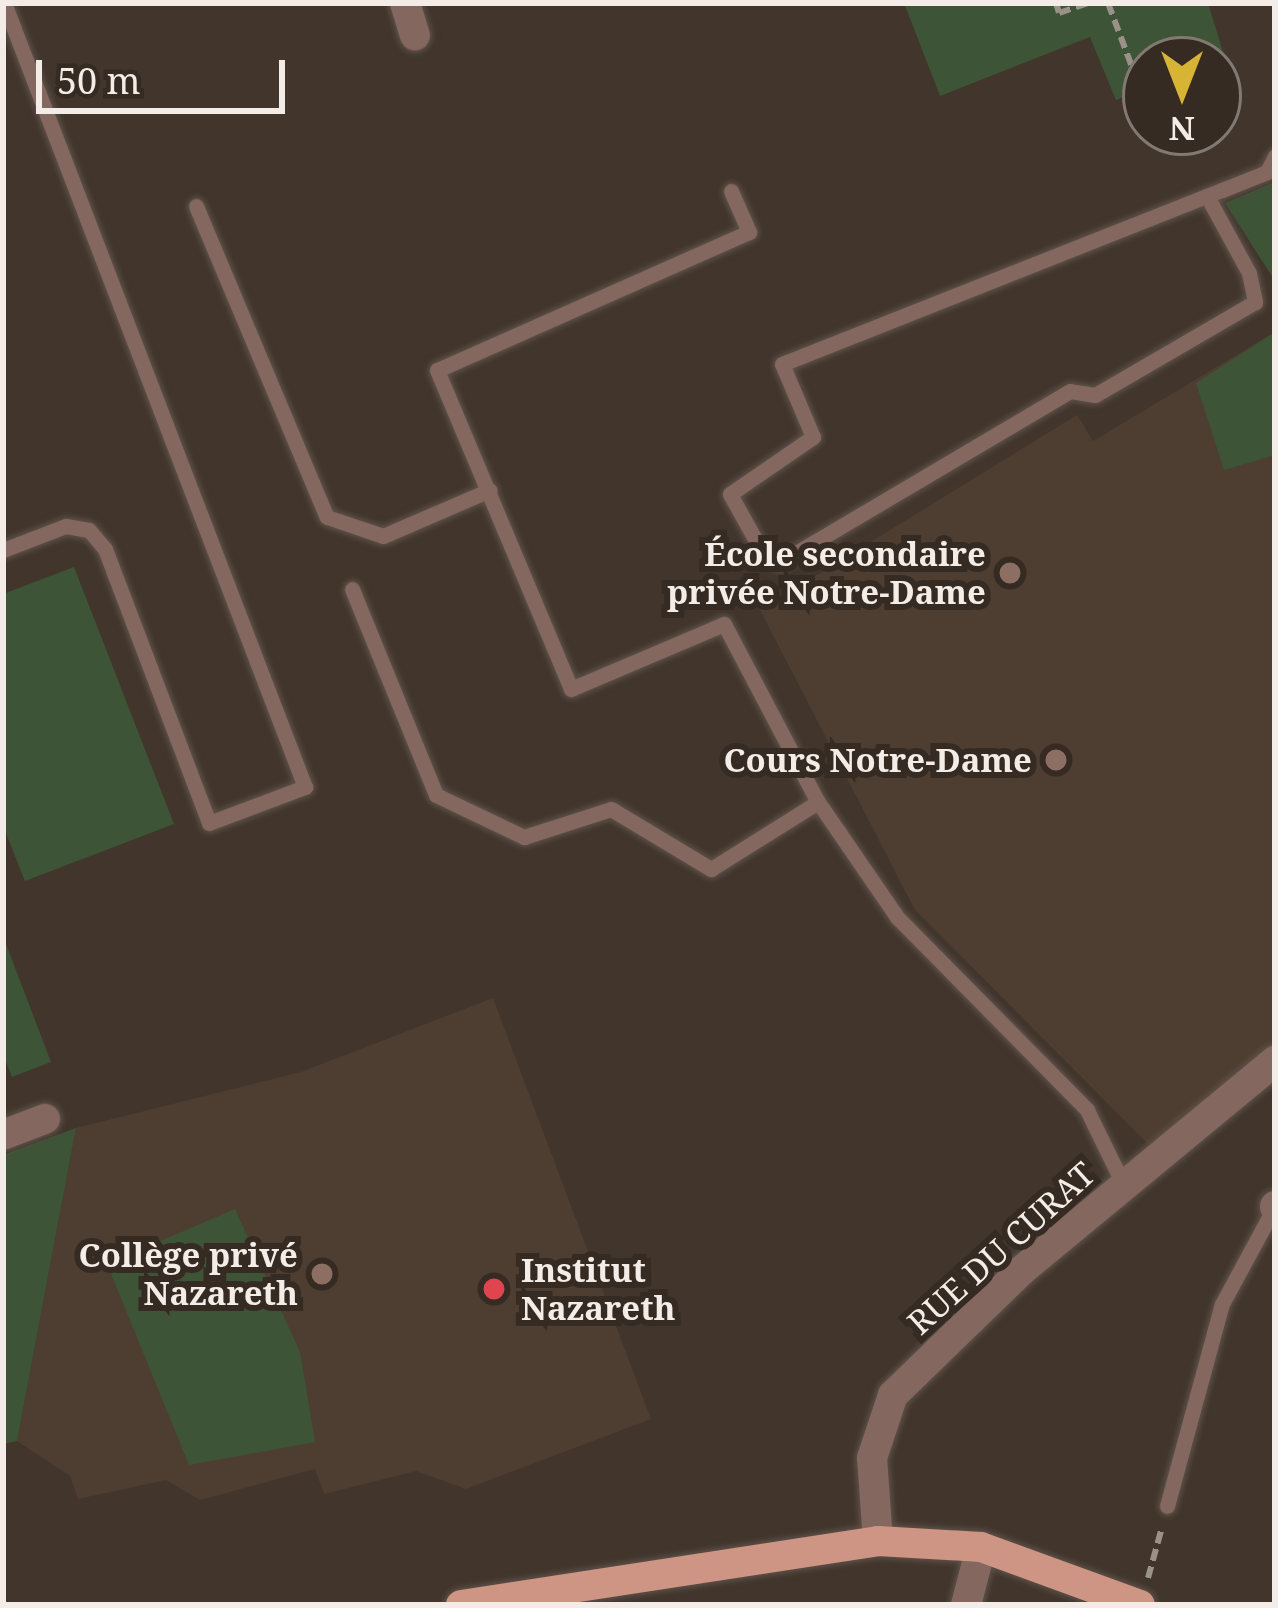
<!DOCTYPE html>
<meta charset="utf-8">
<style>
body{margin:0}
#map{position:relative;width:1278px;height:1608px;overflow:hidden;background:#41352c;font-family:"Noto Serif",serif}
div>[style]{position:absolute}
.built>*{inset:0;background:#4e3e31}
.green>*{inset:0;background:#3e5437}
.path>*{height:6px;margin-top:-3px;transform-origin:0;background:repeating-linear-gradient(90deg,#9a9189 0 12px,transparent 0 18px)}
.roads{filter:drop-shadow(0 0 3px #5e524a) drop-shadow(0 0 3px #5e524a)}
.lane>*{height:15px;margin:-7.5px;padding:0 7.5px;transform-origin:7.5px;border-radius:7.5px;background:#84675f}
.street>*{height:30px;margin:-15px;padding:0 15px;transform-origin:15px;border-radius:15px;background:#84675f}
.primary>*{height:30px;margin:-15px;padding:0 15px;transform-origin:15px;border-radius:15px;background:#ce9584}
.dots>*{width:33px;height:33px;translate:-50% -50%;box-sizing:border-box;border:6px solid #362b23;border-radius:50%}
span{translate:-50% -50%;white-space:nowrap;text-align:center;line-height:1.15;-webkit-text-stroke:12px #362b23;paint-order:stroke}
.poi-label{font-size:33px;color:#f4ede7;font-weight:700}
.right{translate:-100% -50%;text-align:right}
.left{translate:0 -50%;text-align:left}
.street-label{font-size:33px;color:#f4ede7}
.frame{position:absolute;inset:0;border:6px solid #f4ede7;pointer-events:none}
.north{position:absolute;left:1122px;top:36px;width:120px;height:120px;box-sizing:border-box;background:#362b23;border:3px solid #827971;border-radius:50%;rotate:180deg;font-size:33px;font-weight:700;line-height:48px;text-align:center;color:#f4ede7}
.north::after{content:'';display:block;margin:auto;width:42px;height:54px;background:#d8b434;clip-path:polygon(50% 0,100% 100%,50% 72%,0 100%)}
.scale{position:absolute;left:36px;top:60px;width:249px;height:54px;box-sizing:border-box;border:6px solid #f4ede7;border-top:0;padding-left:15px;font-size:36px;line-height:42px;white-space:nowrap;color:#f4ede7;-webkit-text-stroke:9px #362b23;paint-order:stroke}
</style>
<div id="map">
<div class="built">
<i style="clip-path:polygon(1275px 332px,1275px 1044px,1150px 1146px,915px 910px,760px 610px,1077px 415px,1093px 441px)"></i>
<i style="clip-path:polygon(493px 998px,651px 1419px,466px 1489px,416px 1471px,324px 1494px,315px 1469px,200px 1500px,166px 1480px,78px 1499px,70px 1476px,17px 1441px,76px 1128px,301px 1072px)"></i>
</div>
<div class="green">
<i style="clip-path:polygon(904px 3px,1208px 3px,1224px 55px,1146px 60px,1146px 88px,1116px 100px,1090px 37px,940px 96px)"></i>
<i style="clip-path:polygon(1275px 182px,1275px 281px,1225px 203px)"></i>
<i style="clip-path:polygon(1275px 332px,1275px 455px,1224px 470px,1196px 383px)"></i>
<i style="clip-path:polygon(74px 567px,174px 824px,25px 881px,3px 826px,3px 594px)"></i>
<i style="clip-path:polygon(3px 936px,51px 1062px,12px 1077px,3px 1054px)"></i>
<i style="clip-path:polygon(76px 1128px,17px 1441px,3px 1444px,3px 1155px)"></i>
<i style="clip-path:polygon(235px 1209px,300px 1352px,315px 1442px,189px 1465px,107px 1264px)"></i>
</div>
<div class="path">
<i style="left:1056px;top:3px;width:10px;rotate:73deg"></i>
<i style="left:1059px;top:13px;width:31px;rotate:-19deg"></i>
<i style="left:1108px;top:3px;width:108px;rotate:69.4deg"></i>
<i style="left:1157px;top:132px;width:3px;rotate:72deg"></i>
<i style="left:1148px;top:1578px;width:53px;rotate:-74.6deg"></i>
</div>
<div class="roads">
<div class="lane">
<i style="left:731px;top:191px;width:45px;rotate:66.3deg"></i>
<i style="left:749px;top:232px;width:341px;rotate:156.1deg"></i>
<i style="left:437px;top:370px;width:346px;rotate:67.2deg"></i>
<i style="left:571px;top:689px;width:166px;rotate:-23deg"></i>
<i style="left:724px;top:624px;width:201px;rotate:62.2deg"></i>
<i style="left:818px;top:802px;width:140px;rotate:55.5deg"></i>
<i style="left:897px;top:917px;width:271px;rotate:45.4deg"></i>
<i style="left:1087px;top:1110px;width:85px;rotate:64deg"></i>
<i style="left:1207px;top:196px;width:88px;rotate:61.4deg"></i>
<i style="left:1249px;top:273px;width:30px;rotate:78deg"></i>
<i style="left:1255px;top:302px;width:185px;rotate:149.8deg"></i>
<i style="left:1095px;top:395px;width:25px;rotate:-171deg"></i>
<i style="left:1070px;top:391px;width:336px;rotate:149.4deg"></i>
<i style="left:781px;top:562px;width:17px;rotate:-163deg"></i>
<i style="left:765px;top:557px;width:72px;rotate:-119.1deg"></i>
<i style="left:730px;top:494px;width:101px;rotate:-34.5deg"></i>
<i style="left:813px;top:437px;width:79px;rotate:-113deg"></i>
<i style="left:782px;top:364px;width:473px;rotate:-21.6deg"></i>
<i style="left:1222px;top:190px;width:48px;rotate:-21.8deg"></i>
<i style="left:1267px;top:172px;width:18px;rotate:-63deg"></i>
<i style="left:196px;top:206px;width:337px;rotate:67.2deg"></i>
<i style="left:327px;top:517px;width:59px;rotate:18.7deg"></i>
<i style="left:383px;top:536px;width:116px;rotate:-23.3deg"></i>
<i style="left:3px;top:550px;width:67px;rotate:-20.9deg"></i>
<i style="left:66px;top:526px;width:23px;rotate:10deg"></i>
<i style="left:89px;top:530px;width:25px;rotate:50deg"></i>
<i style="left:105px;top:549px;width:293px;rotate:69.2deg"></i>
<i style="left:209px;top:823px;width:103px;rotate:-20.6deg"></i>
<i style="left:305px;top:787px;width:840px;rotate:-111deg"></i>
<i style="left:352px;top:589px;width:222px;rotate:67.8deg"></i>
<i style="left:436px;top:795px;width:98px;rotate:25.5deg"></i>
<i style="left:524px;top:837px;width:91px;rotate:-17.8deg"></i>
<i style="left:611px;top:809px;width:117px;rotate:31deg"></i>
<i style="left:711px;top:869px;width:126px;rotate:-32.1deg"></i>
<i style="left:1167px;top:1506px;width:209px;rotate:-74.8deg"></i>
<i style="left:1222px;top:1304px;width:111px;rotate:-61.6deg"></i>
</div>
<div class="street">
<i style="left:405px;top:3px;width:34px;rotate:73deg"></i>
<i style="left:3px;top:1135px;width:45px;rotate:-20.9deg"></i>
<i style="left:1275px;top:1206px;width:1px;rotate:90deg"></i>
<i style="left:878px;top:1541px;width:83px;rotate:-94.1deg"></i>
<i style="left:872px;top:1458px;width:66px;rotate:-71.6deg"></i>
<i style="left:893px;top:1395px;width:178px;rotate:-44.1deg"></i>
<i style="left:1021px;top:1271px;width:330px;rotate:-39.6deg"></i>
<i style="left:966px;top:1605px;width:60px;rotate:-75.5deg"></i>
</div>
<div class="primary">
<i style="left:461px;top:1605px;width:422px;rotate:-8.7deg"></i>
<i style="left:878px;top:1541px;width:103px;rotate:3.3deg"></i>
<i style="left:981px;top:1547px;width:169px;rotate:20deg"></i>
</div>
</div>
<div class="dots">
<i style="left:1010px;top:573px;background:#8d6e63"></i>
<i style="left:1056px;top:760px;background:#8d6e63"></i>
<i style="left:322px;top:1274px;background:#8d6e63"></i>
<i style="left:494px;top:1289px;background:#e0444e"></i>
</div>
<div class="poi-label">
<span class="right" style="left:986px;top:573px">École secondaire<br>privée Notre-Dame</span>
<span class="right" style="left:1032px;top:760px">Cours Notre-Dame</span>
<span class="right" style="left:298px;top:1274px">Collège privé<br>Nazareth</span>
<span class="left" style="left:521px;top:1289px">Institut<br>Nazareth</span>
</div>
<div class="street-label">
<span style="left:1001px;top:1248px;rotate:-42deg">RUE DU CURAT</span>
</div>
<div class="frame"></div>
<div class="north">N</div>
<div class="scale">50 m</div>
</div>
